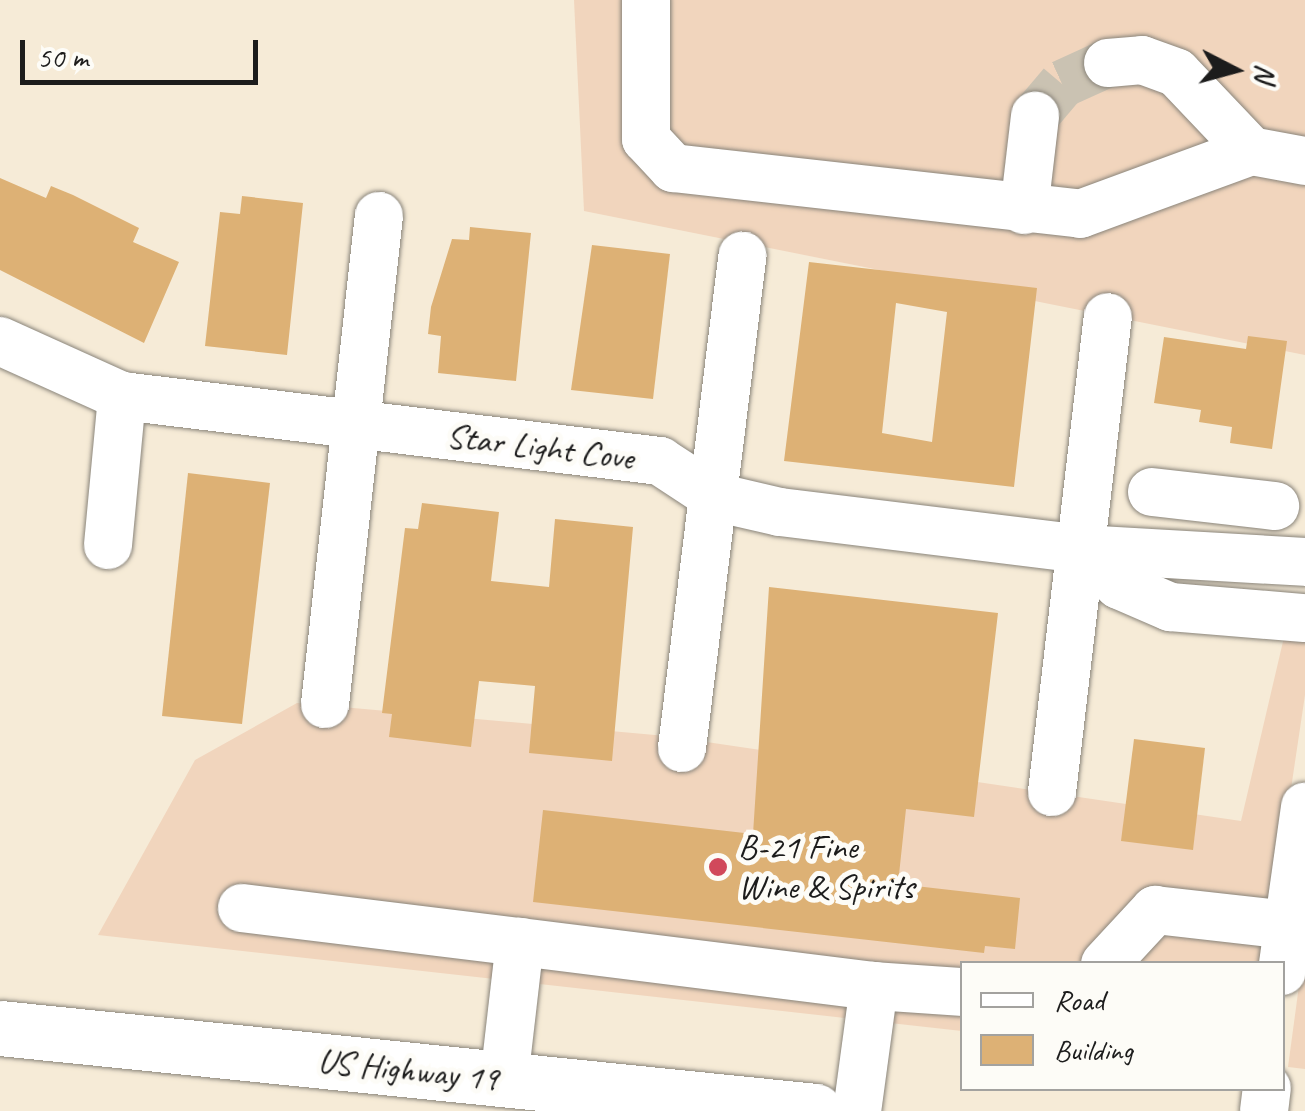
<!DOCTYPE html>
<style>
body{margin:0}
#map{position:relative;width:1305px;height:1111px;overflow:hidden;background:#f6ebd7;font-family:Caveat,sans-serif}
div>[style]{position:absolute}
.built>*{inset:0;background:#f1d5bd}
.building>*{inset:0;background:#ddb175}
.minor-tunnel>*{height:48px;margin-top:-24px;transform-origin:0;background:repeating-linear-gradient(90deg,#cac2b2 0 48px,transparent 0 72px)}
.roads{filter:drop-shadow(0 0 2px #89847a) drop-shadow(0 0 2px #89847a)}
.minor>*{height:48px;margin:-24px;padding:0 24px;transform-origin:24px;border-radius:24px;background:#fff}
.highway>*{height:55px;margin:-27.5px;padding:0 27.5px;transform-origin:27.5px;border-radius:27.5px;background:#fff}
.dots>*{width:28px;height:28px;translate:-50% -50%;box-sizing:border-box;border:5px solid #fdfcf7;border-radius:50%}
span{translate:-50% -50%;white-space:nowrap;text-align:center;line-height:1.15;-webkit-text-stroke:10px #fdfcf7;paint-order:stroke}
.street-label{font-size:35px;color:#1c1c1c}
.poi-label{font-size:35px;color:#1c1c1c}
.left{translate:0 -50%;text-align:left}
.legend{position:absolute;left:960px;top:961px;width:325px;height:130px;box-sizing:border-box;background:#fdfcf7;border:2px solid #a3a29f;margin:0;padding:12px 18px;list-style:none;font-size:30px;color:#1c1c1c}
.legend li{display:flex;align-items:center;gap:20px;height:50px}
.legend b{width:50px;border:2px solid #a3a29f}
.north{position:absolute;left:1185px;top:20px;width:100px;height:100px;-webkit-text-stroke:8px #fdfcf7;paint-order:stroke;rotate:96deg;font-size:28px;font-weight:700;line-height:40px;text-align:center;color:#1c1c1c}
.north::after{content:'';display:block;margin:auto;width:35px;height:45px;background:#1c1c1c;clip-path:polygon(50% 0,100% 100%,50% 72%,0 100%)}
.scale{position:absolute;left:20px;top:40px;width:238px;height:45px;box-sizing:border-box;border:5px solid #1c1c1c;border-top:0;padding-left:12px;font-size:30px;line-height:35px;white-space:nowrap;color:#1c1c1c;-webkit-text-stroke:8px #fdfcf7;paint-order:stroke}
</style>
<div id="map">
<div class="built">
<i style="clip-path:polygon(574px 0,1305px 0,1305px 355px,584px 211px)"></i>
<i style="clip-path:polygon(1285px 633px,1305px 635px,1305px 695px,1265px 963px,962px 964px,962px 1031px,98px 935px,195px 760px,297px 703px,666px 736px,1241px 821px)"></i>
<i style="clip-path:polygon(1305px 941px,1305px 1069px,1288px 1067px)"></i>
</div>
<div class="building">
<i style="clip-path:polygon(0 178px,46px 198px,51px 186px,73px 195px,139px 228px,133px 242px,179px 262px,144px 343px,0 270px)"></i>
<i style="clip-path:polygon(242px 196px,303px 203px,287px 355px,205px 346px,220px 212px,240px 214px)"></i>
<i style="clip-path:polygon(470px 227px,531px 233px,516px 381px,438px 373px,441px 336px,428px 334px,431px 307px,452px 239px,469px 240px)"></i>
<i style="clip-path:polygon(592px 245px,670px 254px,653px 399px,571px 390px)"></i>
<i style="clip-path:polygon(evenodd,809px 262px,1037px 288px,1014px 487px,784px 461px,809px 262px,896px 303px,947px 312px,932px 442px,882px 433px,896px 303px)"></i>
<i style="clip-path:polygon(1248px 336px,1287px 341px,1272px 449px,1230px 443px,1232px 427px,1199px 422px,1201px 410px,1154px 403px,1164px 337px,1246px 349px)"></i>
<i style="clip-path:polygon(188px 473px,270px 483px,242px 724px,162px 716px)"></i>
<i style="clip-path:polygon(422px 503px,499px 512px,491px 581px,549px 587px,555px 519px,633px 527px,612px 761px,529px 753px,535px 686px,479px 681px,471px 747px,389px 737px,392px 714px,382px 713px,405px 528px,418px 529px)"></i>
<i style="clip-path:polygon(769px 587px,998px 613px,974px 817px,906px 809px,898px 884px,1020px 898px,1015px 949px,985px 946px,984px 953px,533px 902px,543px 810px,753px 834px)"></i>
<i style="clip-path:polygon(1134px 739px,1205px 748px,1193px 850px,1121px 841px)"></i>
</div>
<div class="minor-tunnel">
<i style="left:1035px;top:116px;width:42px;rotate:-49.8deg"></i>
<i style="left:1062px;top:84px;width:51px;rotate:-24.5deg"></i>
</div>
<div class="roads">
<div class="minor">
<i style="left:646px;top:0;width:139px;rotate:90deg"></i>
<i style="left:646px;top:139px;width:40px;rotate:47deg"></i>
<i style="left:673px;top:168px;width:410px;rotate:6.4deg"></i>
<i style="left:1080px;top:214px;width:182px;rotate:-20.2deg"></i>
<i style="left:1251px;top:151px;width:55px;rotate:10.5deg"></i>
<i style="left:1108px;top:63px;width:34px;rotate:-5deg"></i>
<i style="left:1142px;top:60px;width:37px;rotate:20deg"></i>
<i style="left:1177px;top:73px;width:108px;rotate:46.5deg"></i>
<i style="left:1024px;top:210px;width:95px;rotate:-83.3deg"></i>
<i style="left:0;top:341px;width:134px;rotate:24.3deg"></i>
<i style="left:122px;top:396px;width:542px;rotate:6.89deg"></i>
<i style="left:660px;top:461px;width:66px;rotate:33.2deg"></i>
<i style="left:715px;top:497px;width:67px;rotate:13deg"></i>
<i style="left:780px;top:512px;width:303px;rotate:7deg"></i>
<i style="left:1081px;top:549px;width:224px;rotate:3.3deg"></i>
<i style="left:1152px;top:492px;width:124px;rotate:6.5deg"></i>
<i style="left:108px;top:545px;width:150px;rotate:-84.6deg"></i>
<i style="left:1081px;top:549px;width:52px;rotate:43.5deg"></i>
<i style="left:1119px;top:585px;width:56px;rotate:23.3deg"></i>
<i style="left:1170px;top:607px;width:135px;rotate:4.7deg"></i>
<i style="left:325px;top:704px;width:491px;rotate:-83.7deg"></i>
<i style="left:682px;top:748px;width:496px;rotate:-83deg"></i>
<i style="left:1052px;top:792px;width:478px;rotate:-83.3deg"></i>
<i style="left:242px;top:908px;width:280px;rotate:7deg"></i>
<i style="left:1105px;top:964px;width:74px;rotate:-47.2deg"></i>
<i style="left:1155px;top:910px;width:135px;rotate:6.4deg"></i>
<i style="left:1282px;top:971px;width:166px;rotate:-82deg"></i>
<i style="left:874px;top:986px;width:88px;rotate:3.9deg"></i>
<i style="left:504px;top:1080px;width:139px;rotate:-83.4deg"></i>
<i style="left:520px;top:942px;width:357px;rotate:7.1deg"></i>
<i style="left:874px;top:986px;width:126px;rotate:97.7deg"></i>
<i style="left:1264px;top:1111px;width:23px;rotate:-83deg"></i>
</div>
<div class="highway">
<i style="left:0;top:1028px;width:819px;rotate:5.81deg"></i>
</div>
</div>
<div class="dots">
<i style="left:718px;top:867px;background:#d1495b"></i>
</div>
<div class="street-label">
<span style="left:540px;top:447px;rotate:7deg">Star Light Cove</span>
<span style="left:408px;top:1070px;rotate:6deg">US Highway 19</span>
</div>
<div class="poi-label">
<span class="left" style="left:738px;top:867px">B-21 Fine<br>Wine &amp; Spirits</span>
</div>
<ul class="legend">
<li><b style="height:12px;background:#fff"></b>Road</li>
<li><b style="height:28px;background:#ddb175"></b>Building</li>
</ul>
<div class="north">N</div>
<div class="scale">50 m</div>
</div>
